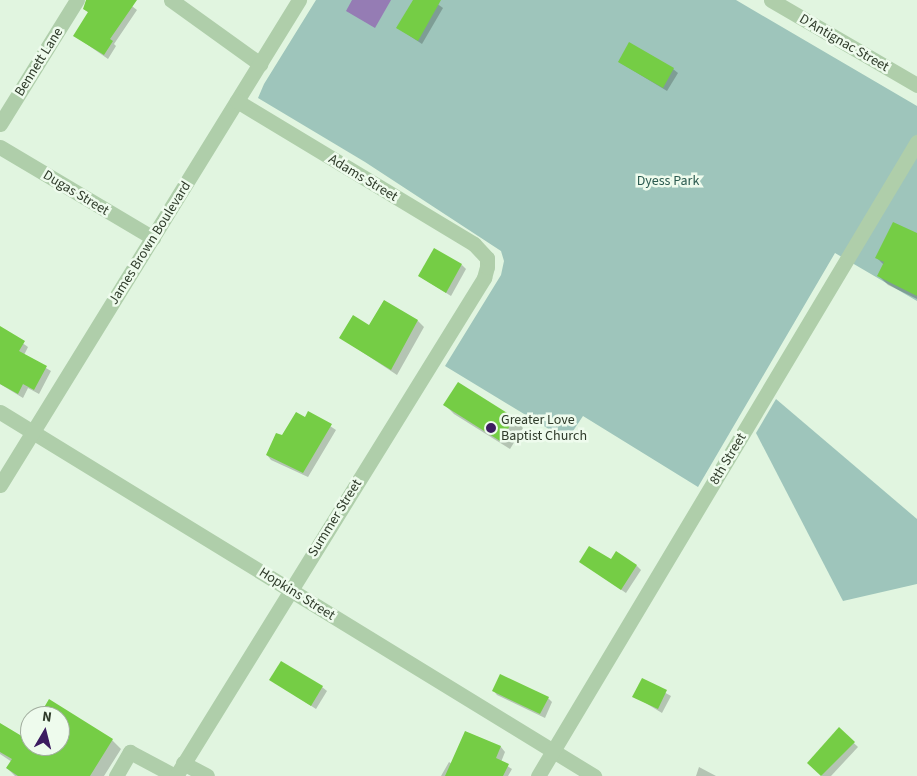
<!DOCTYPE html>
<style>
body{margin:0}
#map{position:relative;width:917px;height:776px;overflow:hidden;background:#e1f5e0;font-family:"Source Sans 3",sans-serif}
div>[style]{position:absolute}
.green>*{inset:0;background:#9ec5bb}
.water>*{inset:0;background:#957cb4}
.shadow>*{inset:0;background:#0003}
.building>*{inset:0;background:#75cd45}
.minor>*{height:15px;margin:-7.5px;padding:0 7.5px;transform-origin:7.5px;border-radius:7.5px;background:#afceaa}
.dots>*{width:14px;height:14px;translate:-50% -50%;box-sizing:border-box;border:2px solid #eefbed;border-radius:50%}
span{translate:-50% -50%;white-space:nowrap;text-align:center;line-height:1.15;-webkit-text-stroke:5px #eefbed;paint-order:stroke}
.street-label{font-size:14px;color:#2f3b2a}
.park-label{font-size:14px;color:#2c5b50}
.poi-label{font-size:14px;color:#2f3b2a}
.left{translate:0 -50%;text-align:left}
.north{position:absolute;left:20px;top:706px;width:50px;height:50px;box-sizing:border-box;background:#eefbed;border:1px solid #a2ae9f;border-radius:50%;rotate:8deg;font-size:14px;font-weight:700;line-height:20px;text-align:center;color:#2f3b2a}
.north::after{content:'';display:block;margin:auto;width:18px;height:22px;background:#3c1c60;clip-path:polygon(50% 0,100% 100%,50% 72%,0 100%)}
</style>
<div id="map">
<div class="green">
<i style="clip-path:polygon(316px 0,736px 0,917px 106px,917px 301px,835px 253px,698px 487px,583px 416px,567px 440px,445px 366px,501px 275px,504px 261px,501px 251px,365px 162px,258px 98px,264px 84px)"></i>
<i style="clip-path:polygon(776px 399px,917px 519px,917px 584px,843px 601px,756px 433px)"></i>
</div>
<div class="water">
<i style="clip-path:polygon(352px 0,391px 0,375px 28px,346px 11px)"></i>
</div>
<div class="shadow">
<i style="clip-path:polygon(89px 0,124px 0,137px 10px,114px 44px,116px 46px,108px 59px,75px 36px,89px 13px,84px 9px)"></i>
<i style="clip-path:polygon(414px 0,432px 0,443px 8px,422px 44px,398px 28px)"></i>
<i style="clip-path:polygon(619px 62px,673px 69px,678px 73px,667px 91px)"></i>
<i style="clip-path:polygon(917px 235px,917px 299px,888px 285px,879px 276px,884px 265px,877px 258px)"></i>
<i style="clip-path:polygon(462px 265px,466px 269px,451px 296px,419px 276px)"></i>
<i style="clip-path:polygon(384px 302px,418px 321px,424px 327px,397px 375px,341px 338px,370px 326px)"></i>
<i style="clip-path:polygon(0 327px,28px 347px,24px 355px,51px 371px,39px 394px,28px 388px,23px 398px,0 384px)"></i>
<i style="clip-path:polygon(445px 405px,514px 419px,523px 428px,510px 449px,454px 414px)"></i>
<i style="clip-path:polygon(309px 412px,336px 430px,308px 477px,271px 460px,267px 455px,282px 437px,305px 419px)"></i>
<i style="clip-path:polygon(580px 562px,637px 566px,641px 570px,626px 593px)"></i>
<i style="clip-path:polygon(271px 680px,322px 687px,327px 691px,316px 709px)"></i>
<i style="clip-path:polygon(642px 680px,671px 696px,662px 713px,634px 696px)"></i>
<i style="clip-path:polygon(493px 690px,548px 698px,552px 702px,545px 718px,497px 695px)"></i>
<i style="clip-path:polygon(50px 701px,112px 740px,121px 749px,104px 776px,15px 776px,7px 768px,12px 762px,0 754px,0 724px,25px 740px,30px 732px,30px 746px,60px 746px,60px 716px,40px 716px)"></i>
<i style="clip-path:polygon(839px 729px,858px 747px,831px 776px,822px 776px,808px 763px)"></i>
<i style="clip-path:polygon(466px 732px,501px 747px,505px 752px,501px 762px,512px 769px,508px 776px,441px 776px,449px 762px,452px 764px)"></i>
<i style="clip-path:polygon(699px 767px,716px 776px,696px 776px)"></i>
</div>
<div class="building">
<i style="clip-path:polygon(86px 0,137px 0,110px 39px,113px 41px,104px 55px,73px 36px,88px 12px,83px 9px)"></i>
<i style="clip-path:polygon(413px 0,441px 0,418px 41px,396px 28px)"></i>
<i style="clip-path:polygon(629px 42px,674px 68px,663px 88px,618px 62px)"></i>
<i style="clip-path:polygon(893px 222px,917px 233px,917px 296px,877px 276px,884px 262px,875px 258px)"></i>
<i style="clip-path:polygon(434px 248px,462px 264px,446px 293px,418px 276px)"></i>
<i style="clip-path:polygon(384px 300px,418px 320px,391px 370px,339px 338px,353px 315px,369px 325px)"></i>
<i style="clip-path:polygon(0 326px,25px 341px,19px 351px,47px 366px,34px 390px,23px 384px,18px 394px,0 384px)"></i>
<i style="clip-path:polygon(458px 382px,515px 418px,500px 441px,443px 405px)"></i>
<i style="clip-path:polygon(308px 411px,332px 424px,303px 473px,266px 455px,276px 433px,282px 435px,296px 412px,305px 417px)"></i>
<i style="clip-path:polygon(589px 546px,611px 559px,616px 551px,637px 565px,621px 590px,579px 562px)"></i>
<i style="clip-path:polygon(281px 661px,323px 686px,311px 706px,269px 680px)"></i>
<i style="clip-path:polygon(500px 674px,549px 697px,540px 714px,492px 691px)"></i>
<i style="clip-path:polygon(642px 678px,667px 690px,658px 709px,632px 697px)"></i>
<i style="clip-path:polygon(49px 699px,113px 739px,90px 776px,18px 776px,6px 768px,12px 759px,0 752px,0 723px,30px 741px,30px 746px,60px 746px,60px 716px,39px 716px)"></i>
<i style="clip-path:polygon(839px 727px,855px 742px,821px 776px,807px 763px)"></i>
<i style="clip-path:polygon(465px 731px,501px 746px,496px 758px,509px 764px,503px 776px,445px 776px)"></i>
</div>
<div class="minor">
<i style="left:171px;top:0;width:110px;rotate:35.7deg"></i>
<i style="left:771px;top:0;width:169px;rotate:30.2deg"></i>
<i style="left:0;top:124px;width:146px;rotate:-58.2deg"></i>
<i style="left:0;top:147px;width:178px;rotate:30.7deg"></i>
<i style="left:0;top:412px;width:697px;rotate:31.5deg"></i>
<i style="left:0;top:485px;width:570px;rotate:-58.35deg"></i>
<i style="left:183px;top:763px;width:27px;rotate:28deg"></i>
<i style="left:116px;top:776px;width:28px;rotate:-60deg"></i>
<i style="left:130px;top:752px;width:51px;rotate:28.1deg"></i>
<i style="left:176px;top:776px;width:586px;rotate:-58.26deg"></i>
<i style="left:484px;top:278px;width:11px;rotate:-75deg"></i>
<i style="left:487px;top:267px;width:9px;rotate:-90deg"></i>
<i style="left:487px;top:258px;width:19px;rotate:-133deg"></i>
<i style="left:474px;top:244px;width:277px;rotate:-148.9deg"></i>
<i style="left:538px;top:776px;width:739px;rotate:-59.13deg"></i>
</div>
<div class="dots">
<i style="left:491px;top:428px;background:#3c1c60"></i>
</div>
<div class="street-label">
<span style="left:844px;top:43px;rotate:30deg">D'Antignac Street</span>
<span style="left:39px;top:62px;rotate:-58deg">Bennett Lane</span>
<span style="left:363px;top:178px;rotate:31deg">Adams Street</span>
<span style="left:76px;top:193px;rotate:31deg">Dugas Street</span>
<span style="left:150px;top:243px;rotate:-58deg">James Brown Boulevard</span>
<span style="left:728px;top:459px;rotate:-59deg">8th Street</span>
<span style="left:335px;top:518px;rotate:-58deg">Summer Street</span>
<span style="left:297px;top:594px;rotate:32deg">Hopkins Street</span>
</div>
<div class="park-label">
<span style="left:668px;top:181px">Dyess Park</span>
</div>
<div class="poi-label">
<span class="left" style="left:501px;top:428px">Greater Love<br>Baptist Church</span>
</div>
<div class="north">N</div>
</div>
